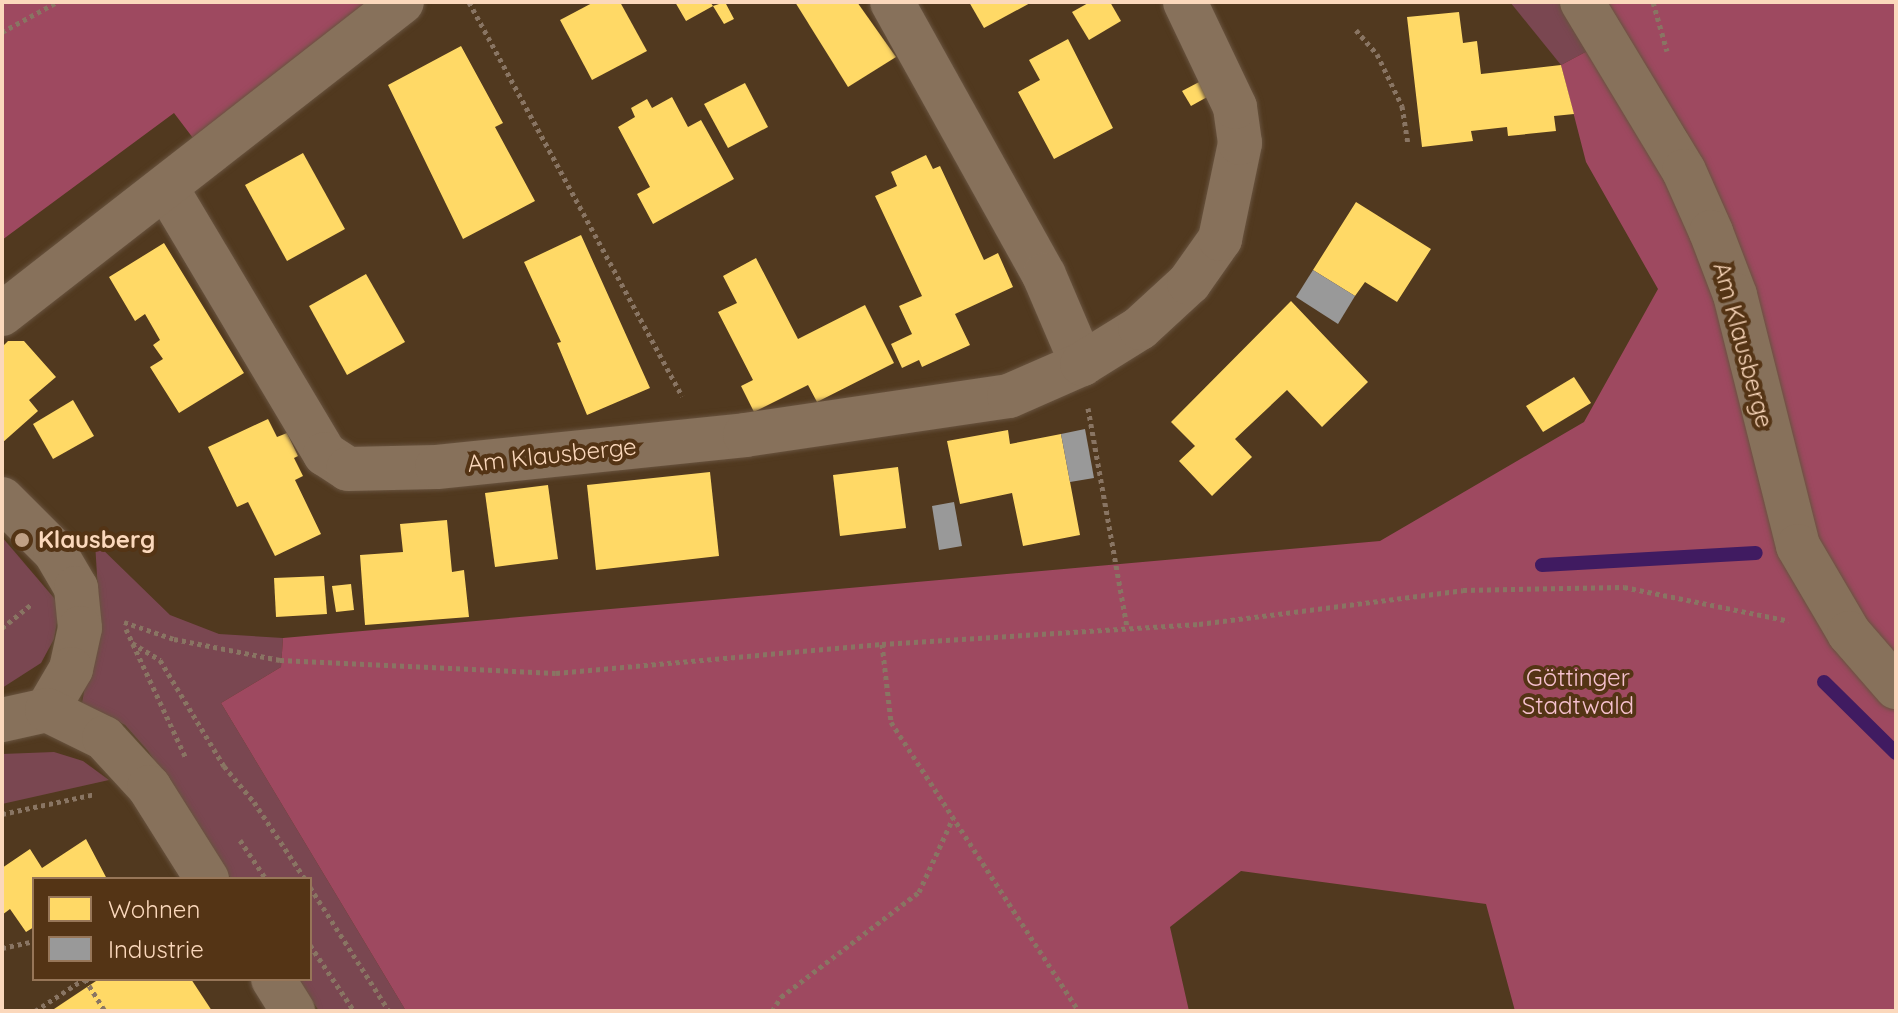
<!DOCTYPE html>
<meta charset="utf-8">
<style>
body{margin:0}
#map{position:relative;width:1898px;height:1013px;overflow:hidden;background:#51391f;font-family:Quicksand,sans-serif}
div>[style]{position:absolute}
.green>*{inset:0;background:#7a4751}
.forest>*{inset:0;background:#9e4960}
.homes>*{inset:0;background:#ffd966}
.industry>*{inset:0;background:#999}
.stream>*{height:14px;margin:-7px;padding:0 7px;transform-origin:7px;border-radius:7px;background:#401b61}
.path>*{height:5px;margin-top:-2.5px;transform-origin:0;background:repeating-linear-gradient(90deg,#897563 0 4px,transparent 0 8px)}
.roads{filter:drop-shadow(0 0 2px #68533f) drop-shadow(0 0 2px #68533f)}
.minor>*{height:44px;margin:-22px;padding:0 22px;transform-origin:22px;border-radius:22px;background:#87715b}
.dots>*{width:22px;height:22px;translate:-50% -50%;box-sizing:border-box;border:4px solid #543415;border-radius:50%}
span{translate:-50% -50%;white-space:nowrap;text-align:center;line-height:1.15;-webkit-text-stroke:8px #543415;paint-order:stroke}
.street-label{font-size:24px;color:#fbd8bc}
.poi-label{font-size:24px;color:#fbd8bc;font-weight:700}
.left{translate:0 -50%;text-align:left}
.park-label{font-size:24px;color:#f6c1cf}
.frame{position:absolute;inset:0;border:4px solid #fbd8bc;pointer-events:none}
.legend{position:absolute;left:32px;top:877px;width:280px;height:104px;box-sizing:border-box;background:#543415;border:2px solid #977658;margin:0;padding:10px 14px;list-style:none;font-size:24px;color:#fbd8bc}
.legend li{display:flex;align-items:center;gap:16px;height:40px}
.legend b{width:40px;border:2px solid #977658}
</style>
<div id="map">
<div class="green">
<i style="clip-path:polygon(1510px 2px,1567px 2px,1593px 48px,1561px 65px)"></i>
<i style="clip-path:polygon(2px 537px,60px 605px,54px 639px,41px 663px,2px 688px)"></i>
<i style="clip-path:polygon(95px 542px,170px 615px,219px 634px,283px 638px,281px 667px,221px 703px,406px 1011px,319px 1011px,297px 979px,310px 979px,310px 879px,231px 879px,148px 751px,125px 725px,82px 703px,99px 609px)"></i>
<i style="clip-path:polygon(54px 752px,83px 761px,109px 780px,2px 804px,2px 754px)"></i>
</div>
<div class="forest">
<i style="clip-path:polygon(2px 2px,369px 2px,196px 142px,174px 113px,2px 240px)"></i>
<i style="clip-path:polygon(1603px 2px,1896px 2px,1896px 1011px,1515px 1011px,1486px 904px,1241px 871px,1170px 927px,1189px 1011px,406px 1011px,221px 703px,281px 667px,283px 638px,1380px 541px,1584px 422px,1658px 289px,1586px 162px,1561px 65px,1593px 48px,1654px 155px,1687px 133px)"></i>
</div>
<div class="homes">
<i style="clip-path:polygon(594px 2px,620px 2px,647px 51px,592px 80px,560px 20px)"></i>
<i style="clip-path:polygon(675px 2px,710px 2px,713px 6px,725px 2px,734px 19px,724px 24px,713px 6px,686px 21px)"></i>
<i style="clip-path:polygon(795px 2px,857px 2px,896px 57px,848px 87px)"></i>
<i style="clip-path:polygon(969px 2px,1032px 2px,984px 28px)"></i>
<i style="clip-path:polygon(1090px 2px,1110px 2px,1121px 21px,1089px 40px,1072px 12px)"></i>
<i style="clip-path:polygon(1459px 12px,1463px 43px,1477px 41px,1481px 74px,1561px 65px,1574px 114px,1554px 116px,1556px 131px,1508px 136px,1507px 127px,1471px 131px,1473px 141px,1422px 147px,1407px 17px)"></i>
<i style="clip-path:polygon(1068px 39px,1113px 128px,1054px 159px,1018px 92px,1040px 80px,1029px 60px)"></i>
<i style="clip-path:polygon(461px 46px,503px 123px,495px 127px,535px 201px,463px 239px,388px 85px)"></i>
<i style="clip-path:polygon(1201px 81px,1209px 96px,1191px 106px,1182px 91px)"></i>
<i style="clip-path:polygon(745px 83px,768px 127px,728px 148px,704px 104px)"></i>
<i style="clip-path:polygon(672px 97px,688px 127px,701px 120px,734px 179px,653px 224px,637px 194px,650px 187px,618px 127px,635px 117px,631px 108px,647px 99px,652px 108px)"></i>
<i style="clip-path:polygon(303px 153px,345px 229px,287px 261px,245px 185px)"></i>
<i style="clip-path:polygon(926px 155px,933px 169px,940px 166px,984px 260px,998px 253px,1013px 287px,955px 314px,970px 345px,922px 367px,919px 360px,902px 368px,891px 344px,912px 334px,899px 306px,922px 296px,875px 196px,897px 186px,891px 172px)"></i>
<i style="clip-path:polygon(1356px 202px,1431px 249px,1397px 302px,1365px 282px,1355px 296px,1313px 270px)"></i>
<i style="clip-path:polygon(581px 235px,650px 388px,587px 415px,557px 343px,561px 342px,524px 262px)"></i>
<i style="clip-path:polygon(164px 243px,244px 373px,179px 413px,150px 367px,163px 359px,153px 345px,160px 340px,145px 314px,135px 321px,109px 277px)"></i>
<i style="clip-path:polygon(756px 258px,798px 339px,865px 305px,894px 363px,817px 402px,808px 385px,754px 412px,741px 386px,753px 380px,718px 312px,737px 303px,723px 276px)"></i>
<i style="clip-path:polygon(366px 274px,405px 342px,347px 375px,309px 306px)"></i>
<i style="clip-path:polygon(1291px 301px,1368px 382px,1322px 427px,1287px 390px,1235px 439px,1252px 457px,1212px 496px,1179px 461px,1195px 446px,1171px 422px)"></i>
<i style="clip-path:polygon(8px 341px,24px 341px,56px 377px,29px 400px,38px 411px,2px 443px,2px 347px)"></i>
<i style="clip-path:polygon(1574px 377px,1591px 403px,1543px 432px,1526px 406px)"></i>
<i style="clip-path:polygon(73px 400px,94px 436px,53px 459px,33px 424px)"></i>
<i style="clip-path:polygon(268px 419px,277px 437px,287px 433px,298px 456px,294px 458px,303px 476px,295px 480px,321px 534px,275px 556px,248px 502px,237px 507px,208px 447px)"></i>
<i style="clip-path:polygon(1008px 430px,1010px 444px,1061px 434px,1080px 535px,1023px 546px,1012px 493px,960px 504px,947px 441px)"></i>
<i style="clip-path:polygon(898px 467px,906px 528px,840px 536px,833px 475px)"></i>
<i style="clip-path:polygon(710px 472px,719px 556px,596px 570px,587px 485px)"></i>
<i style="clip-path:polygon(548px 485px,558px 559px,495px 567px,485px 493px)"></i>
<i style="clip-path:polygon(447px 520px,452px 572px,464px 570px,469px 617px,365px 625px,360px 555px,403px 552px,400px 524px)"></i>
<i style="clip-path:polygon(324px 576px,327px 614px,276px 617px,274px 578px)"></i>
<i style="clip-path:polygon(351px 584px,354px 610px,336px 612px,332px 586px)"></i>
<i style="clip-path:polygon(86px 839px,107px 879px,34px 879px,34px 927px,26px 932px,10px 909px,2px 915px,2px 868px,30px 849px,42px 868px)"></i>
<i style="clip-path:polygon(99px 979px,191px 979px,212px 1011px,51px 1011px)"></i>
</div>
<div class="industry">
<i style="clip-path:polygon(1313px 270px,1355px 296px,1338px 324px,1296px 297px)"></i>
<i style="clip-path:polygon(1085px 429px,1094px 478px,1070px 482px,1061px 434px)"></i>
<i style="clip-path:polygon(954px 502px,962px 546px,939px 550px,932px 506px)"></i>
</div>
<div class="stream">
<i style="left:1542px;top:565px;width:214px;rotate:-3.2deg"></i>
<i style="left:1824px;top:682px;width:101px;rotate:44.6deg"></i>
</div>
<div class="path">
<i style="left:469px;top:2px;width:448px;rotate:61.6deg"></i>
<i style="left:1653px;top:2px;width:51px;rotate:74.1deg"></i>
<i style="left:1356px;top:30px;width:32px;rotate:49deg"></i>
<i style="left:1377px;top:54px;width:58px;rotate:64.3deg"></i>
<i style="left:1402px;top:106px;width:36px;rotate:81deg"></i>
<i style="left:2px;top:32px;width:63px;rotate:-28.6deg"></i>
<i style="left:1088px;top:408px;width:221px;rotate:79.9deg"></i>
<i style="left:124px;top:622px;width:53px;rotate:18.8deg"></i>
<i style="left:174px;top:639px;width:108px;rotate:11.2deg"></i>
<i style="left:280px;top:660px;width:276px;rotate:2.7deg"></i>
<i style="left:556px;top:673px;width:327px;rotate:-5.1deg"></i>
<i style="left:882px;top:644px;width:318px;rotate:-3.6deg"></i>
<i style="left:1199px;top:624px;width:266px;rotate:-7.3deg"></i>
<i style="left:1463px;top:590px;width:161px;rotate:-1.1deg"></i>
<i style="left:1624px;top:587px;width:168px;rotate:11.6deg"></i>
<i style="left:2px;top:628px;width:38px;rotate:-39deg"></i>
<i style="left:126px;top:629px;width:142px;rotate:65.1deg"></i>
<i style="left:132px;top:643px;width:33px;rotate:31deg"></i>
<i style="left:160px;top:660px;width:124px;rotate:58.9deg"></i>
<i style="left:224px;top:766px;width:47px;rotate:50.2deg"></i>
<i style="left:254px;top:802px;width:92px;rotate:56.5deg"></i>
<i style="left:882px;top:644px;width:79px;rotate:83.4deg"></i>
<i style="left:891px;top:722px;width:345px;rotate:57deg"></i>
<i style="left:2px;top:814px;width:95px;rotate:-12.1deg"></i>
<i style="left:240px;top:840px;width:47px;rotate:56.3deg"></i>
<i style="left:310px;top:887px;width:147px;rotate:57.5deg"></i>
<i style="left:310px;top:945px;width:79px;rotate:56.3deg"></i>
<i style="left:2px;top:948px;width:33px;rotate:-12deg"></i>
<i style="left:85px;top:979px;width:38px;rotate:58deg"></i>
<i style="left:35px;top:1011px;width:59px;rotate:-33.1deg"></i>
<i style="left:772px;top:1011px;width:17px;rotate:-57deg"></i>
<i style="left:781px;top:997px;width:173px;rotate:-37.3deg"></i>
<i style="left:919px;top:892px;width:81px;rotate:-65.3deg"></i>
</div>
<div class="roads">
<div class="minor">
<i style="left:892px;top:2px;width:312px;rotate:60.9deg"></i>
<i style="left:1044px;top:275px;width:97px;rotate:66.9deg"></i>
<i style="left:1582px;top:2px;width:197px;rotate:58.9deg"></i>
<i style="left:1684px;top:171px;width:67px;rotate:66.1deg"></i>
<i style="left:1711px;top:232px;width:67px;rotate:69.1deg"></i>
<i style="left:1735px;top:295px;width:259px;rotate:75.9deg"></i>
<i style="left:1798px;top:546px;width:101px;rotate:59.6deg"></i>
<i style="left:1849px;top:633px;width:72px;rotate:49deg"></i>
<i style="left:167px;top:189px;width:309px;rotate:59.2deg"></i>
<i style="left:325px;top:454px;width:27px;rotate:33deg"></i>
<i style="left:348px;top:469px;width:89px;rotate:-1.3deg"></i>
<i style="left:437px;top:467px;width:310px;rotate:-5.9deg"></i>
<i style="left:745px;top:435px;width:267px;rotate:-8.4deg"></i>
<i style="left:1009px;top:396px;width:80px;rotate:-23.7deg"></i>
<i style="left:1082px;top:364px;width:68px;rotate:-31.8deg"></i>
<i style="left:1140px;top:328px;width:67px;rotate:-42.6deg"></i>
<i style="left:1189px;top:283px;width:54px;rotate:-54.8deg"></i>
<i style="left:1220px;top:239px;width:98px;rotate:-78.2deg"></i>
<i style="left:1240px;top:143px;width:36px;rotate:-98deg"></i>
<i style="left:1235px;top:107px;width:116px;rotate:-115.5deg"></i>
<i style="left:2px;top:314px;width:507px;rotate:-37.95deg"></i>
<i style="left:2px;top:499px;width:75px;rotate:45deg"></i>
<i style="left:55px;top:552px;width:42px;rotate:59.7deg"></i>
<i style="left:76px;top:588px;width:40px;rotate:84.3deg"></i>
<i style="left:80px;top:628px;width:42px;rotate:102.4deg"></i>
<i style="left:71px;top:669px;width:48px;rotate:120.3deg"></i>
<i style="left:47px;top:710px;width:46px;rotate:167.5deg"></i>
<i style="left:47px;top:710px;width:64px;rotate:26.2deg"></i>
<i style="left:104px;top:738px;width:67px;rotate:47.4deg"></i>
<i style="left:149px;top:787px;width:109px;rotate:57.8deg"></i>
<i style="left:273px;top:979px;width:38px;rotate:58deg"></i>
</div>
</div>
<div class="dots">
<i style="left:22px;top:540px;background:#c0a085"></i>
</div>
<div class="street-label">
<span style="left:1743px;top:345px;rotate:75deg">Am Klausberge</span>
<span style="left:552px;top:455px;rotate:-6deg">Am Klausberge</span>
</div>
<div class="poi-label">
<span class="left" style="left:38px;top:540px">Klausberg</span>
</div>
<div class="park-label">
<span style="left:1578px;top:692px">Göttinger<br>Stadtwald</span>
</div>
<div class="frame"></div>
<ul class="legend">
<li><b style="height:22px;background:#ffd966"></b>Wohnen</li>
<li><b style="height:22px;background:#999"></b>Industrie</li>
</ul>
</div>
